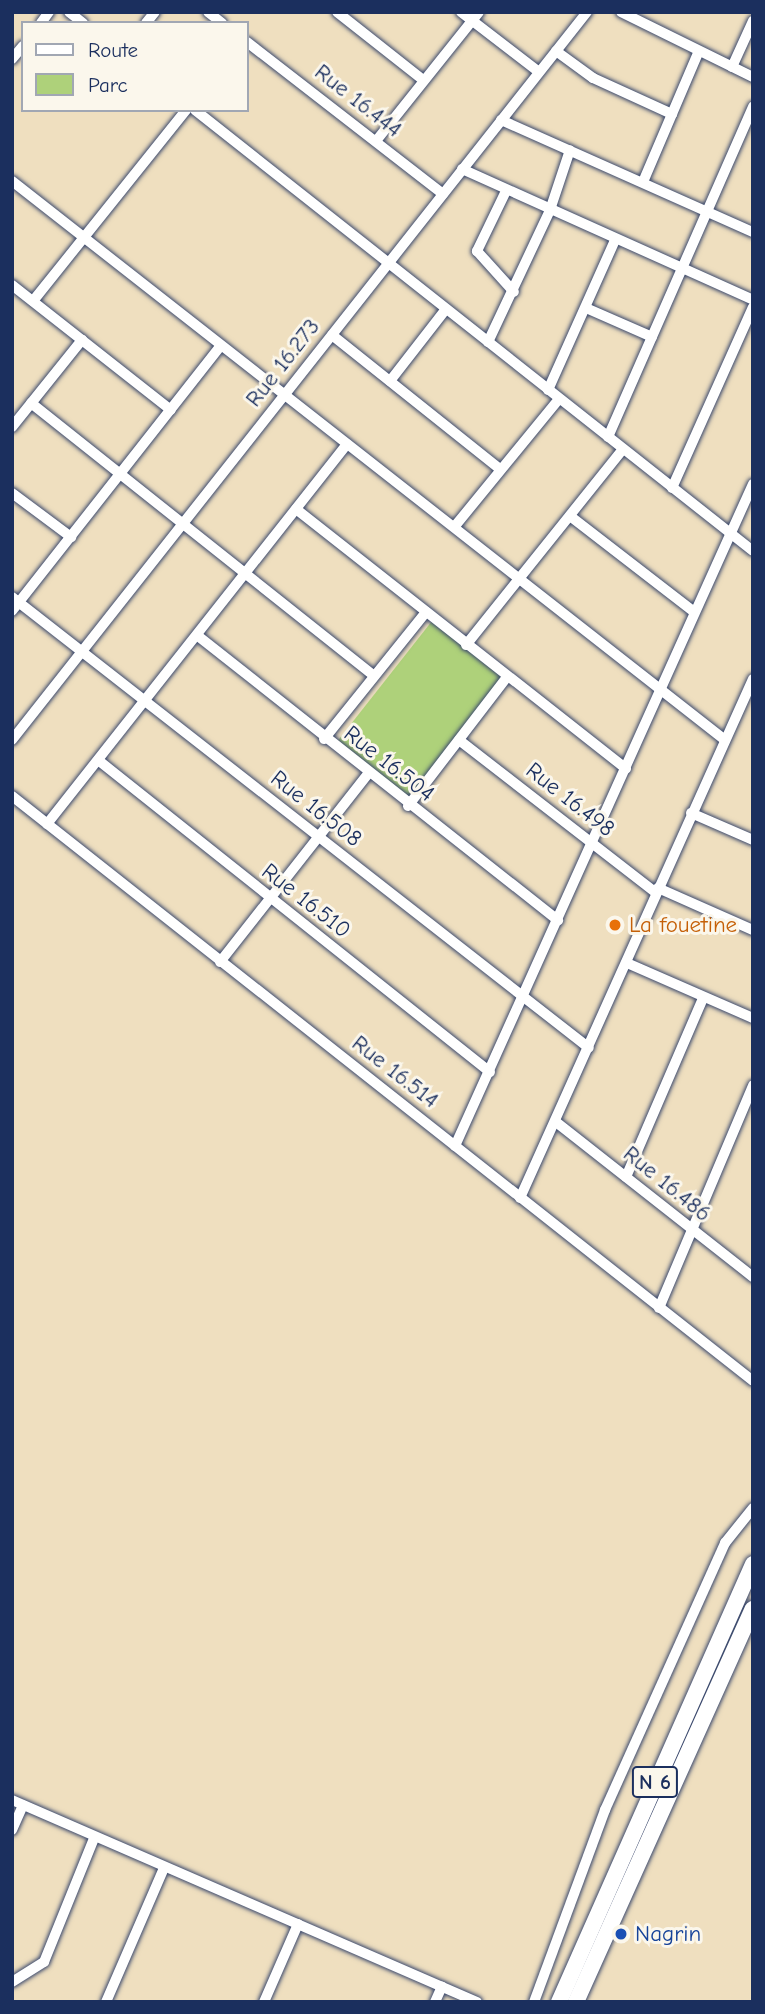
<!DOCTYPE html>
<style>
body{margin:0}
#map{position:relative;width:765px;height:2014px;overflow:hidden;background:#efdfbf;font-family:"Comic Neue",sans-serif}
div>[style]{position:absolute}
.green>*{inset:0;background:#aed17a}
.roads{filter:drop-shadow(0 0 2px #3b496d) drop-shadow(0 0 2px #3b496d)}
.minor>*{height:10px;margin:-5px;padding:0 5px;transform-origin:5px;border-radius:5px;background:#fff}
.primary>*{height:16px;margin:-8px;padding:0 8px;transform-origin:8px;border-radius:8px;background:#fff}
.dots>*{width:19px;height:19px;translate:-50% -50%;box-sizing:border-box;border:4px solid #fbf7ec;border-radius:50%}
span{translate:-50% -50%;white-space:nowrap;text-align:center;line-height:1.15;-webkit-text-stroke:6px #fbf7ec;paint-order:stroke}
.shield-label span{padding:2px 5px;background:#fbf7ec;border:2px solid;border-radius:5px;-webkit-text-stroke-width:0}
.shield-label{font-size:21px;color:#1b2f5e;font-weight:700}
.street-label{font-size:23px;color:#1b2f5e}
.food-label{font-size:23px;color:#c56008}
.left{translate:0 -50%;text-align:left}
.transit-label{font-size:23px;color:#164399}
.frame{position:absolute;inset:0;border:14px solid #1b2f5e;pointer-events:none}
.legend{position:absolute;left:21px;top:21px;width:228px;height:91px;box-sizing:border-box;background:#fbf7ec;border:2px solid #a1a7b3;margin:0;padding:9px 12px;list-style:none;font-size:21px;color:#1b2f5e}
.legend li{display:flex;align-items:center;gap:14px;height:35px}
.legend b{width:35px;border:2px solid #a1a7b3}
</style>
<div id="map">
<div class="green">
<i style="clip-path:polygon(432px 621px,503px 677px,407px 799px,336px 743px)"></i>
</div>
<div class="roads">
<div class="minor">
<i style="left:69px;top:12px;width:18px;rotate:38deg"></i>
<i style="left:208px;top:12px;width:18px;rotate:38deg"></i>
<i style="left:337px;top:12px;width:110px;rotate:38.3deg"></i>
<i style="left:461px;top:12px;width:98px;rotate:37.6deg"></i>
<i style="left:621px;top:12px;width:147px;rotate:26.2deg"></i>
<i style="left:41px;top:23px;width:14px;rotate:-54deg"></i>
<i style="left:146px;top:23px;width:14px;rotate:-51deg"></i>
<i style="left:247px;top:42px;width:248px;rotate:37.8deg"></i>
<i style="left:556px;top:51px;width:46px;rotate:36.1deg"></i>
<i style="left:593px;top:78px;width:87px;rotate:24.5deg"></i>
<i style="left:12px;top:59px;width:17px;rotate:-50deg"></i>
<i style="left:732px;top:67px;width:51px;rotate:-65.5deg"></i>
<i style="left:195px;top:110px;width:711px;rotate:38.32deg"></i>
<i style="left:501px;top:120px;width:276px;rotate:24deg"></i>
<i style="left:376px;top:141px;width:165px;rotate:-51.4deg"></i>
<i style="left:462px;top:169px;width:319px;rotate:24.2deg"></i>
<i style="left:12px;top:181px;width:906px;rotate:38.1deg"></i>
<i style="left:643px;top:182px;width:140px;rotate:-66.9deg"></i>
<i style="left:506px;top:191px;width:67px;rotate:115.8deg"></i>
<i style="left:477px;top:251px;width:55px;rotate:47.9deg"></i>
<i style="left:12px;top:285px;width:202px;rotate:38.2deg"></i>
<i style="left:33px;top:301px;width:245px;rotate:-51.3deg"></i>
<i style="left:586px;top:308px;width:72px;rotate:23.7deg"></i>
<i style="left:332px;top:335px;width:215px;rotate:38.6deg"></i>
<i style="left:488px;top:342px;width:146px;rotate:-64.8deg"></i>
<i style="left:550px;top:210px;width:63px;rotate:-71.6deg"></i>
<i style="left:390px;top:381px;width:91px;rotate:-52.1deg"></i>
<i style="left:548px;top:390px;width:164px;rotate:-65.9deg"></i>
<i style="left:31px;top:403px;width:438px;rotate:38.5deg"></i>
<i style="left:12px;top:427px;width:112px;rotate:-51.2deg"></i>
<i style="left:608px;top:437px;width:361px;rotate:-66.3deg"></i>
<i style="left:672px;top:488px;width:198px;rotate:-65.9deg"></i>
<i style="left:12px;top:493px;width:74px;rotate:36.7deg"></i>
<i style="left:296px;top:509px;width:420px;rotate:38.2deg"></i>
<i style="left:570px;top:516px;width:157px;rotate:37.7deg"></i>
<i style="left:455px;top:526px;width:164px;rotate:-50.7deg"></i>
<i style="left:12px;top:597px;width:732px;rotate:38.01deg"></i>
<i style="left:12px;top:611px;width:336px;rotate:-51.8deg"></i>
<i style="left:198px;top:636px;width:459px;rotate:38.3deg"></i>
<i style="left:466px;top:645px;width:251px;rotate:-51.3deg"></i>
<i style="left:324px;top:739px;width:163px;rotate:-51.2deg"></i>
<i style="left:12px;top:740px;width:928px;rotate:-51.7deg"></i>
<i style="left:459px;top:740px;width:249px;rotate:37.8deg"></i>
<i style="left:98px;top:760px;width:501px;rotate:38.52deg"></i>
<i style="left:12px;top:796px;width:944px;rotate:38.29deg"></i>
<i style="left:408px;top:806px;width:163px;rotate:-52.5deg"></i>
<i style="left:691px;top:813px;width:68px;rotate:23.5deg"></i>
<i style="left:47px;top:824px;width:484px;rotate:-51.7deg"></i>
<i style="left:658px;top:888px;width:104px;rotate:23.9deg"></i>
<i style="left:220px;top:962px;width:238px;rotate:-51.8deg"></i>
<i style="left:627px;top:963px;width:137px;rotate:23.6deg"></i>
<i style="left:556px;top:1122px;width:251px;rotate:38.2deg"></i>
<i style="left:455px;top:1146px;width:726px;rotate:-65.77deg"></i>
<i style="left:626px;top:1177px;width:195px;rotate:-66.7deg"></i>
<i style="left:520px;top:1198px;width:569px;rotate:-65.82deg"></i>
<i style="left:659px;top:1308px;width:242px;rotate:-67.1deg"></i>
<i style="left:12px;top:1800px;width:507px;rotate:23.48deg"></i>
<i style="left:12px;top:1830px;width:27px;rotate:-66deg"></i>
<i style="left:12px;top:1982px;width:38px;rotate:-32deg"></i>
<i style="left:44px;top:1962px;width:134px;rotate:-68deg"></i>
<i style="left:106px;top:2002px;width:146px;rotate:-66.6deg"></i>
<i style="left:264px;top:2002px;width:85px;rotate:-66.4deg"></i>
<i style="left:435px;top:2002px;width:17px;rotate:-66deg"></i>
<i style="left:534px;top:2002px;width:205px;rotate:-69.7deg"></i>
<i style="left:605px;top:1810px;width:293px;rotate:-65.8deg"></i>
<i style="left:725px;top:1543px;width:45px;rotate:-51.3deg"></i>
</div>
<div class="primary">
<i style="left:559px;top:2002px;width:479px;rotate:-66.1deg"></i>
<i style="left:576px;top:2002px;width:431px;rotate:-65.8deg"></i>
</div>
</div>
<div class="dots">
<i style="left:615px;top:925px;background:#e8710a"></i>
<i style="left:621px;top:1934px;background:#1a4fb4"></i>
</div>
<div class="shield-label">
<span style="left:655px;top:1782px">N 6</span>
</div>
<div class="street-label">
<span style="left:358px;top:101px;rotate:38deg">Rue 16.444</span>
<span style="left:283px;top:363px;rotate:-52deg">Rue 16.273</span>
<span style="left:389px;top:764px;rotate:38deg">Rue 16.504</span>
<span style="left:570px;top:800px;rotate:38deg">Rue 16.498</span>
<span style="left:316px;top:809px;rotate:38deg">Rue 16.508</span>
<span style="left:306px;top:901px;rotate:38deg">Rue 16.510</span>
<span style="left:395px;top:1072px;rotate:38deg">Rue 16.514</span>
<span style="left:667px;top:1184px;rotate:39deg">Rue 16.486</span>
</div>
<div class="food-label">
<span class="left" style="left:629px;top:925px">La fouetine</span>
</div>
<div class="transit-label">
<span class="left" style="left:635px;top:1934px">Nagrin</span>
</div>
<div class="frame"></div>
<ul class="legend">
<li><b style="height:9px;background:#fff"></b>Route</li>
<li><b style="height:19px;background:#aed17a"></b>Parc</li>
</ul>
</div>
